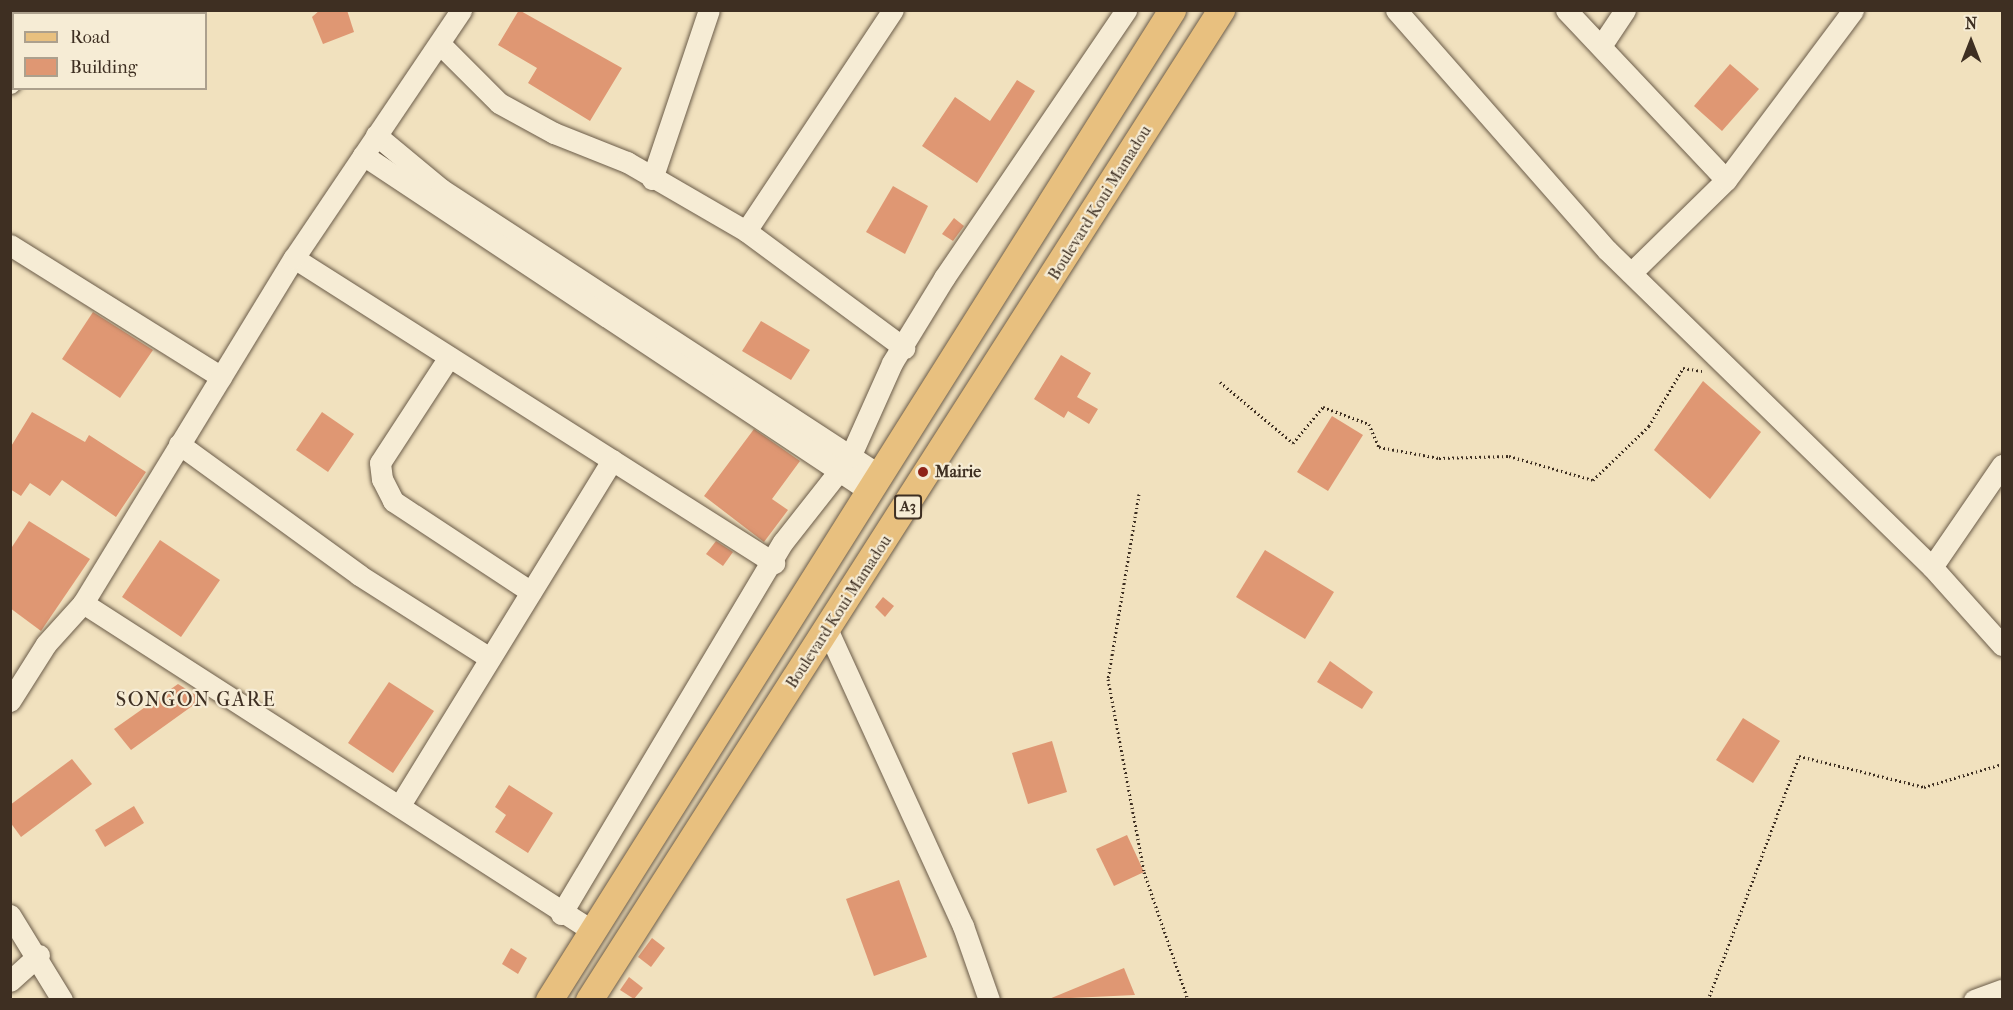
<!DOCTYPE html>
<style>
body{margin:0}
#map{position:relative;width:2013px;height:1010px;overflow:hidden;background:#f1e1be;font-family:"IM FELL French Canon",serif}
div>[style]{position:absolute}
.building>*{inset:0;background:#df9773}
.path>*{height:3px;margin-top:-1.5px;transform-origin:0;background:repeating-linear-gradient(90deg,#3e2f22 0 1.5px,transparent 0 4.5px)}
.roads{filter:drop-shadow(0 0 2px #6b5c49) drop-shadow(0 0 2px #6b5c49)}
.minor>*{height:21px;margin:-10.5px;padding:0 10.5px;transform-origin:10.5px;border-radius:10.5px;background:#f6ecd5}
.major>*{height:27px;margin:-13.5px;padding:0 13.5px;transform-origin:13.5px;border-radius:13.5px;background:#e8c07f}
.dots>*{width:16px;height:16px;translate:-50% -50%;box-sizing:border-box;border:3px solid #f6ecd5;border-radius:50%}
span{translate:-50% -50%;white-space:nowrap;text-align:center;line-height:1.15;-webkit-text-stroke:4.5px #f6ecd5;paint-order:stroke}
.shield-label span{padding:2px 4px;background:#f6ecd5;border:2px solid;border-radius:4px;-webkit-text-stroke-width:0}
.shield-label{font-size:15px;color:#3e2f22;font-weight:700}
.street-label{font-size:16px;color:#3e2f22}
.poi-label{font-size:16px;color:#3e2f22;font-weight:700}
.left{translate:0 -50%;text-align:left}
.quarter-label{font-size:20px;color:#3e2f22;letter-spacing:1.5px}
.frame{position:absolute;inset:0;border:12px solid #3e2f22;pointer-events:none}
.legend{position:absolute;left:12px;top:12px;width:195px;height:78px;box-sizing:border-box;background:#f6ecd5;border:2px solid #aca08d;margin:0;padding:8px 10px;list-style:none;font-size:18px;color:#3e2f22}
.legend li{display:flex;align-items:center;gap:12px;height:30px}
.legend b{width:30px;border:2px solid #aca08d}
.north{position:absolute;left:1941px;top:12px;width:60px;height:60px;-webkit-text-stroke:4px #f6ecd5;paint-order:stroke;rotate:0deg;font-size:16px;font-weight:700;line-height:24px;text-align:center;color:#3e2f22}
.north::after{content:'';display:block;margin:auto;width:21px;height:27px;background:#3e2f22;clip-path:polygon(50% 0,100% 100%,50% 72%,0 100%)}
</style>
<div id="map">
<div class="building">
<i style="clip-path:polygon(320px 10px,347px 10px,354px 32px,323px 44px,312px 17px)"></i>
<i style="clip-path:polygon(519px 10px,622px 68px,590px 121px,528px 83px,537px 68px,498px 45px)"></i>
<i style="clip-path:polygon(1730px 64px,1759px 89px,1722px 131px,1694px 106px)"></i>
<i style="clip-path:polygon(1017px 80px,1035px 91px,977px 183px,922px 146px,955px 97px,990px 121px)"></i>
<i style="clip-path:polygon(893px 186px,928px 206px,905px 254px,866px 232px)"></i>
<i style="clip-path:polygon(954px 218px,964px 226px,953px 241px,942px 234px)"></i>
<i style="clip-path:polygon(93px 312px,153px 350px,120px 398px,62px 359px)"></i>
<i style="clip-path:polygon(761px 321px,810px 350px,791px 380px,742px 351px)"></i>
<i style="clip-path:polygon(1061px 355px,1091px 373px,1077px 397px,1098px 409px,1089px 424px,1068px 411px,1064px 418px,1034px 399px)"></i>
<i style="clip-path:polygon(1703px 381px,1761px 432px,1710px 499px,1654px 450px)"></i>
<i style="clip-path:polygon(32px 412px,85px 442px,89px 435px,146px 472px,116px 517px,62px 480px,50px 496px,30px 483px,21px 496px,10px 489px,10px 448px)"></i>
<i style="clip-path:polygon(322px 412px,354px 434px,328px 472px,296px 450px)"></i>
<i style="clip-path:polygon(1332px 416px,1363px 435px,1328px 491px,1297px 472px)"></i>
<i style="clip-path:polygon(754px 429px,800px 461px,772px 499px,788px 510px,764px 542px,704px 496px)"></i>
<i style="clip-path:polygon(29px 521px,90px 559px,41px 631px,10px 608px,10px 550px)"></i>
<i style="clip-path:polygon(160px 540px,220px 580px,181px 637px,122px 597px)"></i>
<i style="clip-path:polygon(716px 541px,733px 552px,723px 566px,706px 554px)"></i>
<i style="clip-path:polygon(1265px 550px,1334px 592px,1305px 639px,1236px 597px)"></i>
<i style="clip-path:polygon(883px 597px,894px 606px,885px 617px,875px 607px)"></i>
<i style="clip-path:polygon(1330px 661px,1373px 692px,1362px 709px,1317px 682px)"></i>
<i style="clip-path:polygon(389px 682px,434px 711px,393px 773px,348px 743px)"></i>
<i style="clip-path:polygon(178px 684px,202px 699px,131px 750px,114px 729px)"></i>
<i style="clip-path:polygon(1743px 718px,1780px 741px,1753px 783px,1716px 760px)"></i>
<i style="clip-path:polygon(1052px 741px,1067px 792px,1028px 804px,1012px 753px)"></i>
<i style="clip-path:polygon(72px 759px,92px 784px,21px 837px,10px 822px,10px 805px)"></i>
<i style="clip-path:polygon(509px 785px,553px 813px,528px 853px,495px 832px,506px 815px,495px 807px)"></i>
<i style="clip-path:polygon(134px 806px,144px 823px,105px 847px,95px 830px)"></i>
<i style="clip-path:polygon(1127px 835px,1144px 872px,1114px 886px,1096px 849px)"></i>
<i style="clip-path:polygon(899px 880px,927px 957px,874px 976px,846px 899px)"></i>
<i style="clip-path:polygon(652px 938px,665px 948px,651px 967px,638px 957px)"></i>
<i style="clip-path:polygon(511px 948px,527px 958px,518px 974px,502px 964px)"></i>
<i style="clip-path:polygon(1124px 968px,1135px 995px,1049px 999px)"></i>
<i style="clip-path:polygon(629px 977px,643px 988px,634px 999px,620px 990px)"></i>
</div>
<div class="path">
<i style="left:1220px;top:382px;width:95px;rotate:39.9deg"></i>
<i style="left:1293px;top:443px;width:47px;rotate:-50.2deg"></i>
<i style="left:1323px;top:407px;width:49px;rotate:20.3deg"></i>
<i style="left:1369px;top:424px;width:25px;rotate:67deg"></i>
<i style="left:1379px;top:447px;width:61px;rotate:10.4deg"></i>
<i style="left:1439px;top:458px;width:70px;rotate:-1.6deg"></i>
<i style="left:1509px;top:456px;width:87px;rotate:15.9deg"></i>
<i style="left:1593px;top:480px;width:78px;rotate:-44deg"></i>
<i style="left:1649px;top:426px;width:67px;rotate:-59.6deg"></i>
<i style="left:1683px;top:368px;width:20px;rotate:9deg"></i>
<i style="left:1139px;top:494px;width:188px;rotate:99.5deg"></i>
<i style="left:1108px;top:679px;width:196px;rotate:79.4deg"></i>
<i style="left:1144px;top:872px;width:135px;rotate:71deg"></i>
<i style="left:1708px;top:1000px;width:260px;rotate:-69.5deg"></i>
<i style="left:1799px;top:756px;width:129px;rotate:13.9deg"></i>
<i style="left:1924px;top:787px;width:81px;rotate:-16.4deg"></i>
</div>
<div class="roads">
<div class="minor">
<i style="left:1396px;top:10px;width:320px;rotate:48.7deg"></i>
<i style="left:1607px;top:250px;width:454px;rotate:44.3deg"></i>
<i style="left:1932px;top:567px;width:105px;rotate:48.1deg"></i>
<i style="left:1566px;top:10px;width:233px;rotate:46.7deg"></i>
<i style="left:64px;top:14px;width:4px;rotate:-63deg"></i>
<i style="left:10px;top:28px;width:4px;rotate:27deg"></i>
<i style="left:440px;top:44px;width:83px;rotate:45deg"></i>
<i style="left:499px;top:103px;width:63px;rotate:28.6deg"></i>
<i style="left:554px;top:133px;width:79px;rotate:21.7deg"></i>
<i style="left:627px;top:162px;width:138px;rotate:30.1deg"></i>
<i style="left:746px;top:231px;width:197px;rotate:36.5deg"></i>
<i style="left:1601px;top:46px;width:43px;rotate:-56.3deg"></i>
<i style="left:10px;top:83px;width:6px;rotate:-51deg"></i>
<i style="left:376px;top:135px;width:85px;rotate:39.7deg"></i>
<i style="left:441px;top:189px;width:525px;rotate:33.12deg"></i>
<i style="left:363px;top:155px;width:610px;rotate:33.56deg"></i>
<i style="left:652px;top:179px;width:178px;rotate:-71.4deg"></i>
<i style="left:746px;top:231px;width:265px;rotate:-56.4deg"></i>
<i style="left:10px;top:245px;width:249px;rotate:32deg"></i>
<i style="left:294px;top:258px;width:569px;rotate:32.43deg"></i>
<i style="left:1631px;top:273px;width:133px;rotate:-44.4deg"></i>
<i style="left:1726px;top:180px;width:212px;rotate:-53.2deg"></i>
<i style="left:449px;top:357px;width:126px;rotate:123.1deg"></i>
<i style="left:380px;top:463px;width:16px;rotate:83deg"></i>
<i style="left:382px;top:479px;width:25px;rotate:63deg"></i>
<i style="left:393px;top:501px;width:165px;rotate:33.4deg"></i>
<i style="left:179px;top:444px;width:223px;rotate:36deg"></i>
<i style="left:359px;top:575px;width:155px;rotate:32.4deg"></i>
<i style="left:1932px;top:567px;width:124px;rotate:-55.5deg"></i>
<i style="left:83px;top:603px;width:604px;rotate:32.77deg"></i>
<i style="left:827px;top:629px;width:327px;rotate:65.4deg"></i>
<i style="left:963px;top:926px;width:78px;rotate:70.6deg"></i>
<i style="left:10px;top:701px;width:67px;rotate:-57.7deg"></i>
<i style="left:46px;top:644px;width:55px;rotate:-47.9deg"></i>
<i style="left:83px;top:603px;width:404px;rotate:-58.6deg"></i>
<i style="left:294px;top:258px;width:299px;rotate:-56deg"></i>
<i style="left:400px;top:805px;width:405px;rotate:-58.4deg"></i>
<i style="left:561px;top:914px;width:433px;rotate:-59.2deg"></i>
<i style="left:783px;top:542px;width:108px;rotate:-51.8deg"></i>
<i style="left:850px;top:457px;width:103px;rotate:-65.9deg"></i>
<i style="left:892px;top:363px;width:100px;rotate:-58.5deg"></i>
<i style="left:944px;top:278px;width:324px;rotate:-55.8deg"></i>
<i style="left:10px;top:915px;width:100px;rotate:58.5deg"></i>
<i style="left:10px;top:981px;width:39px;rotate:-42deg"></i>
<i style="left:1974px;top:1000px;width:30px;rotate:-20deg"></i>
</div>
<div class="major">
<i style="left:549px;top:1000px;width:1170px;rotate:-57.82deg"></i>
<i style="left:589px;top:1000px;width:1175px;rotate:-57.45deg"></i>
</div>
</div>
<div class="dots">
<i style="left:923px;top:472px;background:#8f2418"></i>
</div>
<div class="shield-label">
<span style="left:908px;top:507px">A3</span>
</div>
<div class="street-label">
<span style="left:1100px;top:203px;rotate:-58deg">Boulevard Koui Mamadou</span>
<span style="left:839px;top:612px;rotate:-57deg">Boulevard Koui Mamadou</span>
</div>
<div class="poi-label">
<span class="left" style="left:935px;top:472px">Mairie</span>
</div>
<div class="quarter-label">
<span style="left:196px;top:699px">SONGON GARE</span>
</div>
<div class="frame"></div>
<ul class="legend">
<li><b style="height:8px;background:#e8c07f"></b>Road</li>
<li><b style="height:16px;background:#df9773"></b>Building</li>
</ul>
<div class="north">N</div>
</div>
